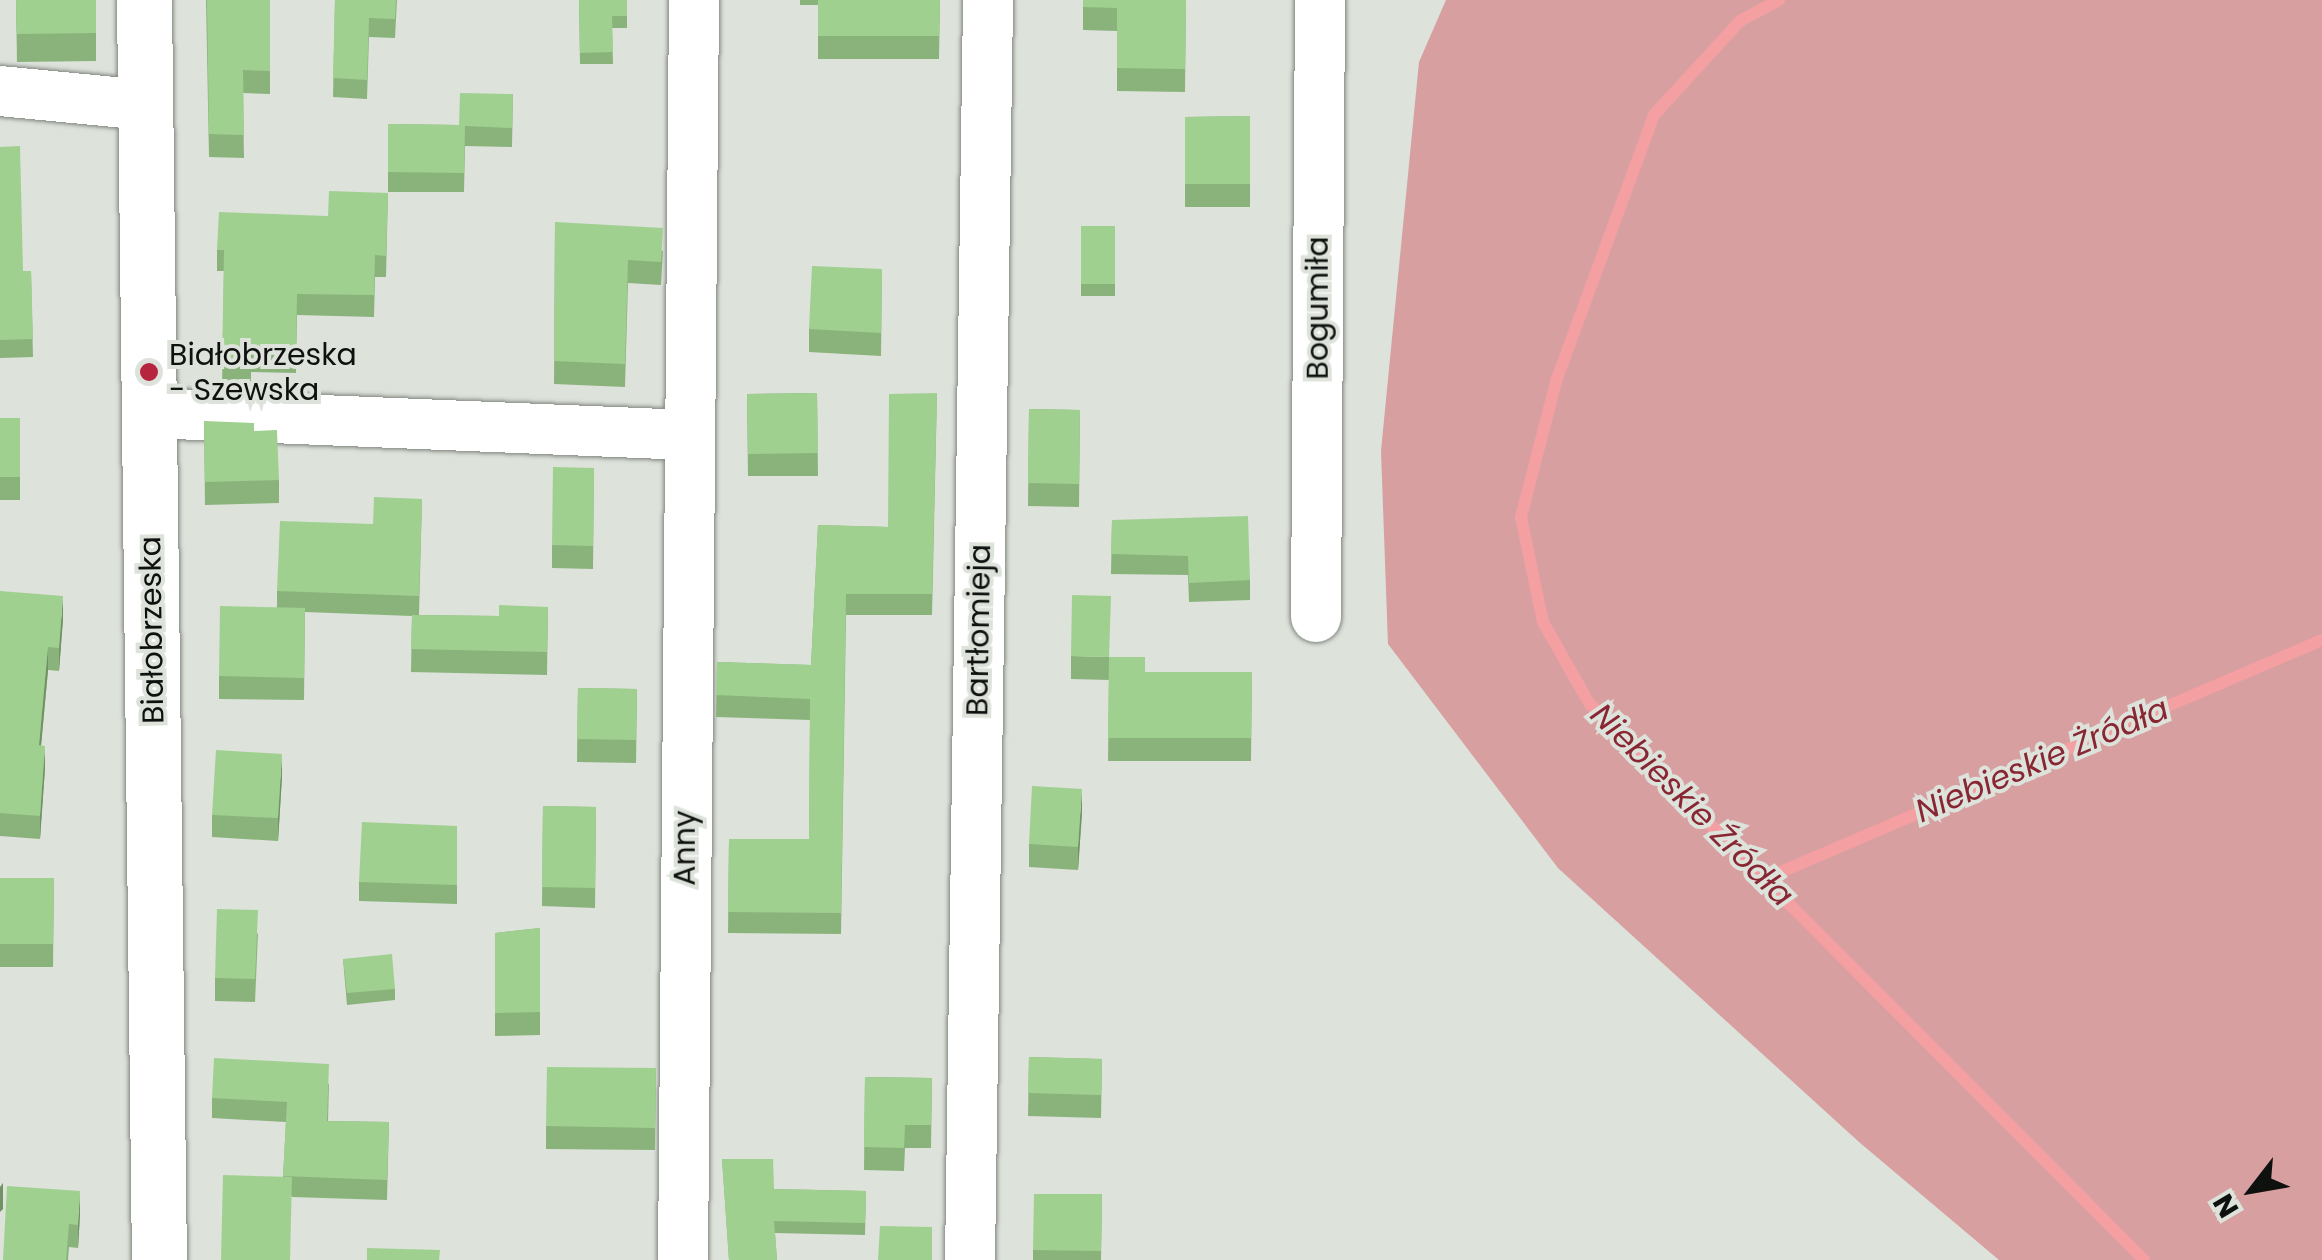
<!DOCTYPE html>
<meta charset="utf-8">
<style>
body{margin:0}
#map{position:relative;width:2322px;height:1260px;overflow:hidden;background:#dde2db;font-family:Poppins,sans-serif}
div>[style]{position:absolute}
.green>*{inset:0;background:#d79fa0}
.stream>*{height:12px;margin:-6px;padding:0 6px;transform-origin:6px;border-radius:6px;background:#f49fa2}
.roads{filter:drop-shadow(0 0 2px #81867f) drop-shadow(0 0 2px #81867f)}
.minor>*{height:50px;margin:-25px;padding:0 25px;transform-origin:25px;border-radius:25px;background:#fff}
.secondary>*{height:55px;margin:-27.5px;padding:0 27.5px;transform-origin:27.5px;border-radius:27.5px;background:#fff}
.wall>*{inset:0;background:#8ab37c}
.shaded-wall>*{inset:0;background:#709265}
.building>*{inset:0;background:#a0d090}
.dots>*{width:28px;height:28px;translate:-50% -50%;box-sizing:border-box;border:5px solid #dde2db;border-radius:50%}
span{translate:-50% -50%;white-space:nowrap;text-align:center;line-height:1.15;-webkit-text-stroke:8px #dde2db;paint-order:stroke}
.street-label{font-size:30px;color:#0f110f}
.poi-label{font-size:30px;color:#0f110f}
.left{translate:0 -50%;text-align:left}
.water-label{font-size:32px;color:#882733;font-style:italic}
.north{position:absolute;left:2202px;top:1140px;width:100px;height:100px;-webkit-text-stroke:8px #dde2db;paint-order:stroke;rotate:239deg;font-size:28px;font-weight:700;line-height:40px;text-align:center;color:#0f110f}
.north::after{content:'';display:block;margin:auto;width:35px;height:45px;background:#0f110f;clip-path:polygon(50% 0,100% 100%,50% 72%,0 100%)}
</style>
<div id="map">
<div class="green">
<i style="clip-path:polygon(1446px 0,2322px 0,2322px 1260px,1999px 1260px,1859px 1142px,1558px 868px,1388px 644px,1381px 451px,1419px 62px)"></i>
</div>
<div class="stream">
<i style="left:1779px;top:0;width:44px;rotate:151.7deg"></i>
<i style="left:1740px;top:21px;width:127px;rotate:132.5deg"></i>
<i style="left:1654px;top:115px;width:280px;rotate:110.2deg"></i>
<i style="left:1557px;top:378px;width:144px;rotate:104.5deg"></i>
<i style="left:1521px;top:517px;width:107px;rotate:78.2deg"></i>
<i style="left:1543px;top:622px;width:93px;rotate:60.4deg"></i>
<i style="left:1589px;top:703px;width:786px;rotate:45.1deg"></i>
<i style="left:1762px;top:880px;width:609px;rotate:-23.2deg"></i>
</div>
<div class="roads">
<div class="minor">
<i style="left:0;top:91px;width:147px;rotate:5.5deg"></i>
<i style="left:150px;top:413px;width:538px;rotate:2.34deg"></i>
<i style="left:1316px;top:617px;width:617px;rotate:-89.63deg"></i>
<i style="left:683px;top:1260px;width:1260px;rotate:-89.5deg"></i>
<i style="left:970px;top:1260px;width:1260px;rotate:-89.18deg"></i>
</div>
<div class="secondary">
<i style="left:144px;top:0;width:1260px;rotate:89.32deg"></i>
</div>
</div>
<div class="wall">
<i style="clip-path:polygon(16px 0,96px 0,96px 61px,17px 62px)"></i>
<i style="clip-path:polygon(206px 0,270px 0,270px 94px,243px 93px,244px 158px,209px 157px)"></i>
<i style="clip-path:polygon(335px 0,397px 0,395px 38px,369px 37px,367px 99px,333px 97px)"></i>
<i style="clip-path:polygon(579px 0,627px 0,627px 28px,612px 28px,613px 64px,580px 64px)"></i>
<i style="clip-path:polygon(800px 0,940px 0,939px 59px,818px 59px,818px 5px,800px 5px)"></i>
<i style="clip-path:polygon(1083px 0,1186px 0,1185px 92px,1117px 91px,1117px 31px,1083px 30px)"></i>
<i style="clip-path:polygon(513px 94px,512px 147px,465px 146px,464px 192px,388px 192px,388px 124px,459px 125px)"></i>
<i style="clip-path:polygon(1250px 116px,1250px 207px,1185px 207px,1185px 117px)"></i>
<i style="clip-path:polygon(0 147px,23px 271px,31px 271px,33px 357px,0 358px)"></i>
<i style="clip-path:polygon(388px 193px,386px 277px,375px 277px,374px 317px,297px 315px,296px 373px,251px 372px,251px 388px,222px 387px,224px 271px,217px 271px,217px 250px,328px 216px)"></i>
<i style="clip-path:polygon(555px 222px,663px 251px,661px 285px,628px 283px,625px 387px,554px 384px)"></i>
<i style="clip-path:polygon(1081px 226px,1115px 226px,1115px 296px,1081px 296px)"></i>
<i style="clip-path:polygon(882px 269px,881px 356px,809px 352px,809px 329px)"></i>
<i style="clip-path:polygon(817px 393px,818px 476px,748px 476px,747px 394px)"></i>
<i style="clip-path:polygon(937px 393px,932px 615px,846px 615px,841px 934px,728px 933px,729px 839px,809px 839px,810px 720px,716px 717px,717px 662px,811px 665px,818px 525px,888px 527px)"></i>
<i style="clip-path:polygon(1029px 409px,1080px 410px,1079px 507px,1028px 506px)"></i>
<i style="clip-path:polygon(0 418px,20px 418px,20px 500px,0 500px)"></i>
<i style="clip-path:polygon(204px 421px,254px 431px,279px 480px,279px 503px,205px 505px)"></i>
<i style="clip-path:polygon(594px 468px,593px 569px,552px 568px,552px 545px)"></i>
<i style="clip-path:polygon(422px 499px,419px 615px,499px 616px,548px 607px,547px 675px,411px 672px,412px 616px,305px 612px,304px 700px,219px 699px,219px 676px,277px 607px,277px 591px,373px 524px)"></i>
<i style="clip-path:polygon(1112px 520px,1250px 580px,1250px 600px,1189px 602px,1188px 575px,1111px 574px)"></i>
<i style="clip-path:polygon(0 591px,63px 619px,59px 671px,48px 670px,41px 745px,45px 768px,40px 839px,0 836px)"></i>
<i style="clip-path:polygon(1071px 656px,1110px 657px,1145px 672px,1252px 672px,1251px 761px,1108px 761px,1109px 680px,1071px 679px)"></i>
<i style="clip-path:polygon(578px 688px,637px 689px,636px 763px,577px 762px)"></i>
<i style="clip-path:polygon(282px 777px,278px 841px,212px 837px,212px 815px)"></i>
<i style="clip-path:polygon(543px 806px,596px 807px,595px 908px,542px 906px)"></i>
<i style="clip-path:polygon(1082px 812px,1078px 870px,1029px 867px,1029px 844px)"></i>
<i style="clip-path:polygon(457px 826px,457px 904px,359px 901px,359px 882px)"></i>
<i style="clip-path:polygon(0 878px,54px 878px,53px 967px,0 967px)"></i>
<i style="clip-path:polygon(540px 928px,540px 1035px,495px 1036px,495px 933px)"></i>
<i style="clip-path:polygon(258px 933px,255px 1002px,215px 1001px,215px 978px)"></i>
<i style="clip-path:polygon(343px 959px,395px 989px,395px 1000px,347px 1005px)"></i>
<i style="clip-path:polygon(1029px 1057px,1102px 1059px,1101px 1118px,1028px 1116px)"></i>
<i style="clip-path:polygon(656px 1068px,655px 1150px,546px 1149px,546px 1126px)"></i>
<i style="clip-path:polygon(865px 1077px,932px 1078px,931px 1148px,905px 1148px,904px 1171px,864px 1170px)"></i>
<i style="clip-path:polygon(329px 1084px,328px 1121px,389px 1122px,387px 1200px,292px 1197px,283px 1177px,286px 1122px,212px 1118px,212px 1098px)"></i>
<i style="clip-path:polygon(722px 1159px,774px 1189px,866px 1191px,865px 1235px,775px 1233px,777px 1260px,729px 1260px)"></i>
<i style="clip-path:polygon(1102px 1194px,1101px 1260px,1033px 1260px,1033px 1250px)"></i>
<i style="clip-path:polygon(80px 1214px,78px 1248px,69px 1247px,68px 1260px,3px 1260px)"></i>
</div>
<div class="shaded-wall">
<i style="clip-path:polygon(63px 596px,63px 619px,59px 671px,59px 648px)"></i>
<i style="clip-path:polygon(48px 647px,48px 670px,39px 768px,39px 745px)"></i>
<i style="clip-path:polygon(45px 746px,45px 768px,40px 839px,40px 816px)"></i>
<i style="clip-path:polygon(282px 754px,282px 777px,278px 841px,278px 818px)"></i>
<i style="clip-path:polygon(1082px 789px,1082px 812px,1078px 870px,1078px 847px)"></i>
<i style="clip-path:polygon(3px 1183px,3px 1209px,0 1212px,0 1187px)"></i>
<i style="clip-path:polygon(80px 1191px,80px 1214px,78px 1248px,78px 1225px)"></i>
</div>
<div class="building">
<i style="clip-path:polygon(16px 0,96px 0,96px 33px,17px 34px)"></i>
<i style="clip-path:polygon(207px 0,270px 0,270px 71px,243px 70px,244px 135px,209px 134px)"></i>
<i style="clip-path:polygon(335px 0,396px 0,395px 19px,369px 18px,367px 80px,333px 78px)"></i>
<i style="clip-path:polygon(579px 0,627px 0,627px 16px,612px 16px,613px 52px,580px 53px)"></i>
<i style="clip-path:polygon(818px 0,940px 0,939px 36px,818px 36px)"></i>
<i style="clip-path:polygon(1083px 0,1186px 0,1185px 69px,1117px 68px,1117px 8px,1083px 7px)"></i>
<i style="clip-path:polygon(460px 93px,513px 94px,512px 128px,465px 126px,464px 173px,388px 172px,388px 124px,459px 125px)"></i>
<i style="clip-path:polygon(1250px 116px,1250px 184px,1185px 184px,1185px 117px)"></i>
<i style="clip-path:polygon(20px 146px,23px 271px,31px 271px,33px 339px,0 340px,0 147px)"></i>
<i style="clip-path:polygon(329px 191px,388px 193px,386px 256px,375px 255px,374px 295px,297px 294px,296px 352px,251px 351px,251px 367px,222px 366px,224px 250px,217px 250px,219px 212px,328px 216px)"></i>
<i style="clip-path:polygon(555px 222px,663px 228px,661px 262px,628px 260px,625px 364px,554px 361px)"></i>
<i style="clip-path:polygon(1081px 226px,1115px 226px,1115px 284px,1081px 284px)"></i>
<i style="clip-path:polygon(812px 266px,882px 269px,881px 333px,809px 329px)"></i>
<i style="clip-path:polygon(817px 393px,818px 453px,748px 454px,747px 394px)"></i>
<i style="clip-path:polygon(937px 393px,932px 594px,846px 594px,841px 913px,728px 912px,729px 839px,809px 839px,810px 699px,716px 695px,717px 662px,811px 665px,818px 525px,888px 527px,889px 394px)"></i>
<i style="clip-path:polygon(1029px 409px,1080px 410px,1079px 484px,1028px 483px)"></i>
<i style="clip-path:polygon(0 418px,20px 418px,20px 477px,0 477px)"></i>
<i style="clip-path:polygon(204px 421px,254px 423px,254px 431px,277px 430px,279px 480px,205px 482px)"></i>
<i style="clip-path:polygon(553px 467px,594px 468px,593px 546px,552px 545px)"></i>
<i style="clip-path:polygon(374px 497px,422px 499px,419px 596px,277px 591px,280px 521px,373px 524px)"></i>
<i style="clip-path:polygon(1248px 516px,1250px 580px,1189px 583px,1188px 556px,1111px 554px,1112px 520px)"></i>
<i style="clip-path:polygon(0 591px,63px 596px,59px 648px,48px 647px,39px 745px,45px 746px,40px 816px,0 813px)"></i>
<i style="clip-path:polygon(1072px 595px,1111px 596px,1109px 657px,1071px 656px)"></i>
<i style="clip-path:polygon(499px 605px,548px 607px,547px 652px,411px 649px,412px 615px,499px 616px)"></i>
<i style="clip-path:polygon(220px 606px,305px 608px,304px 678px,219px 676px)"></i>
<i style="clip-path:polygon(1109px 657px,1145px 657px,1145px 672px,1252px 672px,1251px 738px,1108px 738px)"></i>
<i style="clip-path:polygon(578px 688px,637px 689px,636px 740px,577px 739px)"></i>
<i style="clip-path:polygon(216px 750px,282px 754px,278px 818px,212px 815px)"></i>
<i style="clip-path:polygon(1032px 786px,1082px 789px,1078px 847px,1029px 844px)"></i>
<i style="clip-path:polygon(543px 806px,596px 807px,595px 888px,542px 887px)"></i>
<i style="clip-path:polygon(362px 822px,457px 826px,457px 885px,359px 882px)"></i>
<i style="clip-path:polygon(0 878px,54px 878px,53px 944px,0 944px)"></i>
<i style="clip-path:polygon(217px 909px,258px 910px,255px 979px,215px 978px)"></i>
<i style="clip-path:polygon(540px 928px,540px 1012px,495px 1013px,495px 933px)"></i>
<i style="clip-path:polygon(392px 954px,395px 989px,347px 993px,343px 959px)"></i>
<i style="clip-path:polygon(1029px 1057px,1102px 1059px,1101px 1095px,1028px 1093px)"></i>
<i style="clip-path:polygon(214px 1058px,329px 1064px,327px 1121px,389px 1122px,387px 1180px,283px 1176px,287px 1102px,212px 1098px)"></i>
<i style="clip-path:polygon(547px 1067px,656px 1068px,655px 1128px,546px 1126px)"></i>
<i style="clip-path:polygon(865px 1077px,932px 1078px,931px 1125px,905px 1125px,904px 1148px,864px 1147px)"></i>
<i style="clip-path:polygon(722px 1159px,773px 1159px,774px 1189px,866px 1191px,865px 1223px,774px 1221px,777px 1260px,729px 1260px)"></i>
<i style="clip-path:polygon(223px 1175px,292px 1177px,290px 1260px,221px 1260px)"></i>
<i style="clip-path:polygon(7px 1186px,80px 1191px,78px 1225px,69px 1224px,66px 1260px,3px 1260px)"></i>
<i style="clip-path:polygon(1034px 1194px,1102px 1194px,1101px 1251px,1033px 1250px)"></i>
<i style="clip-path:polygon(880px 1226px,932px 1227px,932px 1260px,878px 1260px)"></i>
<i style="clip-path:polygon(367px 1248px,440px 1250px,439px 1260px,367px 1260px)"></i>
</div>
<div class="dots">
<i style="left:149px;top:372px;background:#b6243d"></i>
</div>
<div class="street-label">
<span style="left:1318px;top:308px;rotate:-90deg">Bogumiła</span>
<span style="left:152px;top:630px;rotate:-91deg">Białobrzeska</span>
<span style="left:979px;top:630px;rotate:-89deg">Bartłomieja</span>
<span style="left:685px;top:848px;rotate:-90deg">Anny</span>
</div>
<div class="poi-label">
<span class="left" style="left:169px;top:372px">Białobrzeska<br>- Szewska</span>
</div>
<div class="water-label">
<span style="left:2042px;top:760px;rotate:-23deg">Niebieskie Żródła</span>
<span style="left:1692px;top:805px;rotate:45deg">Niebieskie Źródła</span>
</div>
<div class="north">N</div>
</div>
